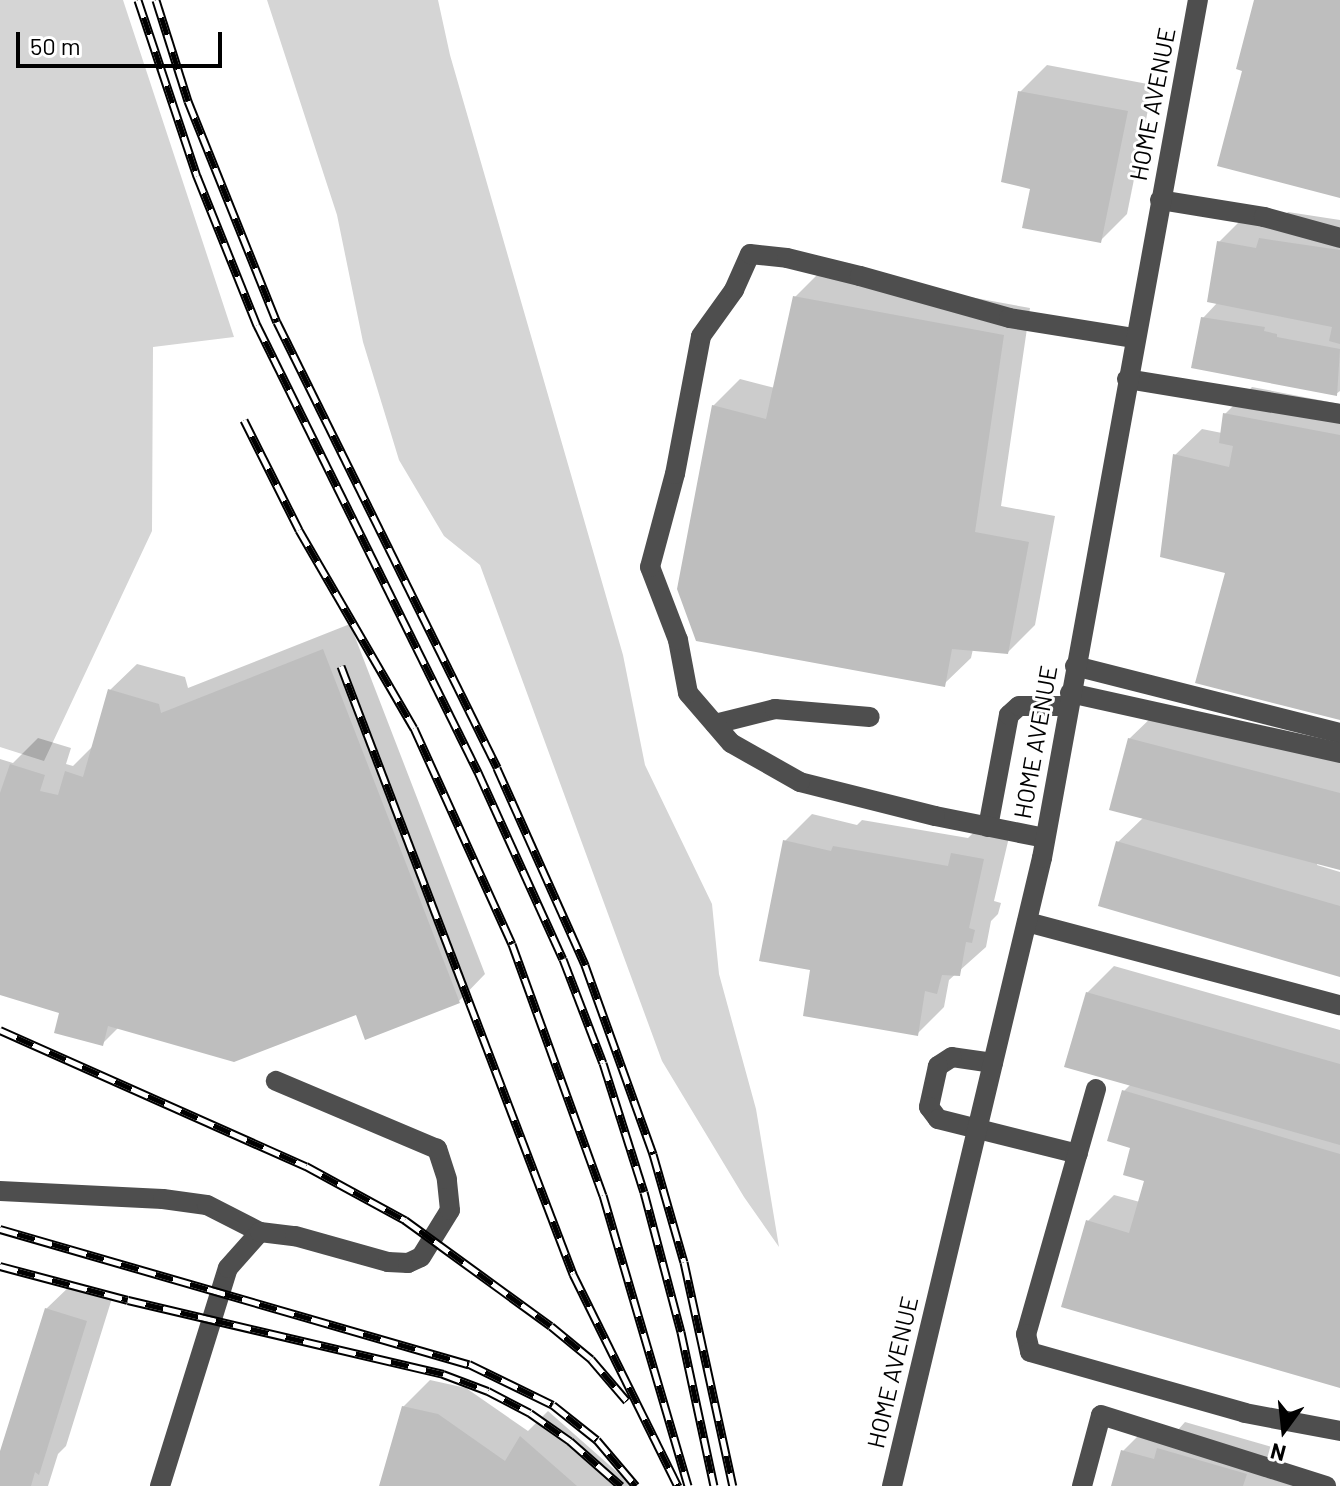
<!DOCTYPE html>
<style>
body{margin:0}
#map{position:relative;width:1340px;height:1486px;overflow:hidden;background:#fff;font-family:Barlow,sans-serif}
div>[style]{position:absolute}
.green>*{inset:0;background:#d5d5d5}
.shadow>*{inset:0;background:#0003}
.building>*{inset:0;background:#bebebe}
.minor>*{height:20px;margin:-10px;padding:0 10px;transform-origin:10px;border-radius:10px;background:#4e4e4e}
.rail>*{height:9px;margin-top:-4.5px;transform-origin:0;background:repeating-linear-gradient(90deg,#fff 0 18px,#000 0 36px);box-sizing:border-box;border-block:2px solid #000}
span{translate:-50% -50%;white-space:nowrap;text-align:center;line-height:1.15;-webkit-text-stroke:6px #fff;paint-order:stroke}
.street-label{font-size:24px;color:#000}
.north{position:absolute;left:1244px;top:1390px;width:80px;height:80px;-webkit-text-stroke:6px #fff;paint-order:stroke;rotate:195deg;font-size:22px;font-weight:700;line-height:32px;text-align:center;color:#000}
.north::after{content:'';display:block;margin:auto;width:28px;height:36px;background:#000;clip-path:polygon(50% 0,100% 100%,50% 72%,0 100%)}
.scale{position:absolute;left:16px;top:32px;width:206px;height:36px;box-sizing:border-box;border:4px solid #000;border-top:0;padding-left:10px;font-size:24px;line-height:28px;white-space:nowrap;color:#000;-webkit-text-stroke:6px #fff;paint-order:stroke}
</style>
<div id="map">
<div class="green">
<i style="clip-path:polygon(0 0,123px 0,234px 337px,153px 347px,152px 531px,44px 761px,0 747px)"></i>
<i style="clip-path:polygon(267px 0,438px 0,450px 55px,623px 655px,645px 765px,712px 904px,719px 974px,756px 1109px,779px 1247px,744px 1197px,662px 1061px,480px 565px,444px 536px,399px 460px,363px 342px,337px 215px)"></i>
</div>
<div class="shadow">
<i style="clip-path:polygon(1047px 65px,1153px 85px,1127px 214px,1100px 241px,1020px 92px)"></i>
<i style="clip-path:polygon(1288px 212px,1340px 220px,1340px 391px,1336px 394px,1203px 318px,1218px 302px,1219px 242px,1246px 215px,1278px 221px)"></i>
<i style="clip-path:polygon(822px 270px,1030px 308px,1001px 506px,1055px 516px,1035px 625px,1008px 652px,973px 649px,971px 658px,944px 684px,713px 406px,740px 379px,775px 388px,795px 297px)"></i>
<i style="clip-path:polygon(1252px 387px,1340px 404px,1340px 718px,1228px 571px,1175px 455px,1202px 429px,1222px 433px,1225px 414px)"></i>
<i style="clip-path:polygon(350px 624px,485px 974px,459px 1001px,357px 1012px,119px 1027px,102px 1044px,62px 1011px,0 992px,0 759px,13px 763px,38px 738px,71px 748px,66px 764px,73px 766px,94px 745px,110px 690px,137px 664px,185px 677px,188px 688px)"></i>
<i style="clip-path:polygon(1156px 713px,1340px 760px,1340px 867px,1318px 862px,1317px 865px,1340px 872px,1340px 975px,1118px 842px,1144px 817px,1129px 739px)"></i>
<i style="clip-path:polygon(812px 814px,857px 825px,862px 820px,968px 838px,979px 827px,1010px 833px,994px 901px,1001px 903px,998px 914px,991px 921px,986px 947px,949px 980px,944px 1007px,917px 1034px,812px 969px,785px 841px)"></i>
<i style="clip-path:polygon(1114px 966px,1340px 1030px,1340px 1386px,1088px 1221px,1114px 1195px,1140px 1202px,1147px 1180px,1133px 1146px,1124px 1091px,1131px 1084px,1087px 993px)"></i>
<i style="clip-path:polygon(73px 1283px,113px 1295px,66px 1446px,58px 1454px,48px 1486px,0 1486px,0 1458px,46px 1309px)"></i>
<i style="clip-path:polygon(430px 1380px,466px 1388px,528px 1431px,548px 1411px,633px 1486px,381px 1486px,403px 1407px)"></i>
<i style="clip-path:polygon(1185px 1422px,1272px 1447px,1264px 1477px,1298px 1486px,1113px 1486px,1123px 1451px,1150px 1424px,1177px 1431px)"></i>
</div>
<div class="building">
<i style="clip-path:polygon(1254px 0,1340px 0,1340px 198px,1217px 166px,1242px 71px,1236px 69px)"></i>
<i style="clip-path:polygon(1018px 91px,1128px 111px,1101px 243px,1022px 228px,1030px 189px,1001px 182px)"></i>
<i style="clip-path:polygon(1259px 238px,1340px 250px,1340px 344px,1329px 341px,1332px 327px,1207px 302px,1217px 241px,1256px 248px)"></i>
<i style="clip-path:polygon(793px 296px,1004px 335px,975px 532px,1029px 542px,1008px 654px,952px 649px,945px 687px,696px 641px,677px 589px,712px 405px,766px 419px)"></i>
<i style="clip-path:polygon(1201px 317px,1265px 327px,1264px 331px,1277px 334px,1277px 337px,1340px 349px,1337px 396px,1191px 368px)"></i>
<i style="clip-path:polygon(1223px 413px,1340px 435px,1340px 720px,1195px 683px,1225px 573px,1160px 557px,1173px 454px,1229px 467px,1233px 446px,1219px 443px)"></i>
<i style="clip-path:polygon(323px 649px,460px 1003px,365px 1040px,356px 1015px,234px 1062px,108px 1026px,103px 1046px,54px 1033px,59px 1013px,0 995px,0 793px,10px 764px,45px 775px,40px 791px,58px 795px,65px 771px,83px 777px,108px 689px,159px 704px,161px 713px)"></i>
<i style="clip-path:polygon(1128px 738px,1340px 793px,1340px 870px,1109px 810px)"></i>
<i style="clip-path:polygon(783px 840px,831px 851px,833px 846px,948px 866px,951px 853px,984px 859px,969px 928px,975px 930px,972px 943px,966px 942px,960px 976px,942px 975px,937px 994px,925px 991px,918px 1036px,803px 1016px,810px 970px,759px 961px)"></i>
<i style="clip-path:polygon(1116px 841px,1340px 906px,1340px 977px,1098px 906px)"></i>
<i style="clip-path:polygon(1086px 992px,1340px 1064px,1340px 1145px,1064px 1067px)"></i>
<i style="clip-path:polygon(1122px 1090px,1340px 1154px,1340px 1388px,1061px 1307px,1086px 1220px,1129px 1233px,1144px 1181px,1123px 1175px,1130px 1148px,1107px 1141px)"></i>
<i style="clip-path:polygon(45px 1308px,87px 1321px,39px 1475px,35px 1472px,31px 1486px,0 1486px,0 1451px)"></i>
<i style="clip-path:polygon(402px 1406px,438px 1414px,505px 1461px,520px 1436px,577px 1486px,379px 1486px)"></i>
<i style="clip-path:polygon(1157px 1448px,1247px 1474px,1243px 1486px,1111px 1486px,1121px 1450px,1154px 1459px)"></i>
</div>
<div class="minor">
<i style="left:1160px;top:200px;width:105px;rotate:9.3deg"></i>
<i style="left:1264px;top:217px;width:79px;rotate:15.4deg"></i>
<i style="left:1127px;top:379px;width:216px;rotate:9.3deg"></i>
<i style="left:1075px;top:666px;width:273px;rotate:14.2deg"></i>
<i style="left:1070px;top:693px;width:277px;rotate:12.5deg"></i>
<i style="left:715px;top:724px;width:62px;rotate:-14deg"></i>
<i style="left:775px;top:709px;width:95px;rotate:4.8deg"></i>
<i style="left:988px;top:827px;width:114px;rotate:-79.4deg"></i>
<i style="left:1009px;top:715px;width:13px;rotate:-42deg"></i>
<i style="left:1019px;top:706px;width:49px"></i>
<i style="left:1045px;top:838px;width:112px;rotate:-168.7deg"></i>
<i style="left:935px;top:816px;width:139px;rotate:-165.9deg"></i>
<i style="left:800px;top:782px;width:79px;rotate:-150.5deg"></i>
<i style="left:731px;top:743px;width:66px;rotate:-130.7deg"></i>
<i style="left:688px;top:693px;width:54px;rotate:-100.7deg"></i>
<i style="left:678px;top:640px;width:78px;rotate:-111deg"></i>
<i style="left:650px;top:567px;width:96px;rotate:-75deg"></i>
<i style="left:675px;top:474px;width:140px;rotate:-79.3deg"></i>
<i style="left:701px;top:336px;width:57px;rotate:-54.3deg"></i>
<i style="left:734px;top:290px;width:39px;rotate:-66deg"></i>
<i style="left:750px;top:254px;width:37px;rotate:6deg"></i>
<i style="left:787px;top:258px;width:75px;rotate:13.9deg"></i>
<i style="left:860px;top:276px;width:155px;rotate:15.7deg"></i>
<i style="left:1009px;top:318px;width:127px;rotate:9.1deg"></i>
<i style="left:1027px;top:922px;width:324px;rotate:14.9deg"></i>
<i style="left:993px;top:1063px;width:41px;rotate:-171.7deg"></i>
<i style="left:952px;top:1057px;width:17px;rotate:147deg"></i>
<i style="left:938px;top:1066px;width:42px;rotate:102.4deg"></i>
<i style="left:929px;top:1107px;width:15px;rotate:53deg"></i>
<i style="left:938px;top:1119px;width:144px;rotate:14deg"></i>
<i style="left:1096px;top:1089px;width:255px;rotate:105.9deg"></i>
<i style="left:1026px;top:1334px;width:18px;rotate:77deg"></i>
<i style="left:1030px;top:1352px;width:223px;rotate:15.8deg"></i>
<i style="left:1245px;top:1413px;width:97px;rotate:10.7deg"></i>
<i style="left:0;top:1191px;width:163px;rotate:2.8deg"></i>
<i style="left:163px;top:1199px;width:44px;rotate:7.8deg"></i>
<i style="left:207px;top:1205px;width:59px;rotate:27deg"></i>
<i style="left:160px;top:1486px;width:228px;rotate:-72.7deg"></i>
<i style="left:228px;top:1268px;width:48px;rotate:-48.4deg"></i>
<i style="left:260px;top:1232px;width:35px;rotate:7deg"></i>
<i style="left:295px;top:1236px;width:97px;rotate:15.6deg"></i>
<i style="left:388px;top:1262px;width:20px;rotate:3deg"></i>
<i style="left:408px;top:1263px;width:14px;rotate:-25deg"></i>
<i style="left:421px;top:1257px;width:55px;rotate:-58.3deg"></i>
<i style="left:450px;top:1210px;width:31px;rotate:-96deg"></i>
<i style="left:447px;top:1179px;width:32px;rotate:-108deg"></i>
<i style="left:437px;top:1149px;width:175px;rotate:-157.1deg"></i>
<i style="left:892px;top:1486px;width:646px;rotate:-76.57deg"></i>
<i style="left:1042px;top:858px;width:872px;rotate:-79.7deg"></i>
<i style="left:1082px;top:1486px;width:73px;rotate:-75deg"></i>
<i style="left:1101px;top:1415px;width:236px;rotate:17.5deg"></i>
</div>
<div class="rail">
<i style="left:138px;top:0;width:186px;rotate:71.5deg"></i>
<i style="left:197px;top:176px;width:161px;rotate:68.1deg"></i>
<i style="left:257px;top:325px;width:499px;rotate:63.7deg"></i>
<i style="left:478px;top:772px;width:205px;rotate:65.6deg"></i>
<i style="left:563px;top:959px;width:111px;rotate:69deg"></i>
<i style="left:603px;top:1063px;width:135px;rotate:72.4deg"></i>
<i style="left:644px;top:1192px;width:145px;rotate:75.2deg"></i>
<i style="left:681px;top:1332px;width:157px;rotate:77.9deg"></i>
<i style="left:156px;top:0;width:106px;rotate:72.4deg"></i>
<i style="left:188px;top:101px;width:238px;rotate:68.1deg"></i>
<i style="left:277px;top:322px;width:497px;rotate:63.7deg"></i>
<i style="left:497px;top:768px;width:216px;rotate:65.9deg"></i>
<i style="left:585px;top:965px;width:201px;rotate:70.2deg"></i>
<i style="left:653px;top:1154px;width:112px;rotate:74deg"></i>
<i style="left:684px;top:1262px;width:229px;rotate:77.7deg"></i>
<i style="left:244px;top:420px;width:123px;rotate:63.4deg"></i>
<i style="left:299px;top:530px;width:229px;rotate:59.9deg"></i>
<i style="left:414px;top:728px;width:237px;rotate:65.6deg"></i>
<i style="left:512px;top:944px;width:267px;rotate:70.1deg"></i>
<i style="left:603px;top:1195px;width:303px;rotate:73.7deg"></i>
<i style="left:341px;top:666px;width:651px;rotate:69.11deg"></i>
<i style="left:573px;top:1274px;width:237px;rotate:63.7deg"></i>
<i style="left:0;top:1030px;width:335px;rotate:24deg"></i>
<i style="left:306px;top:1166px;width:113px;rotate:28.6deg"></i>
<i style="left:405px;top:1220px;width:180px;rotate:36deg"></i>
<i style="left:551px;top:1326px;width:52px;rotate:39.5deg"></i>
<i style="left:591px;top:1359px;width:55px;rotate:49.4deg"></i>
<i style="left:0;top:1229px;width:488px;rotate:16.1deg"></i>
<i style="left:469px;top:1364px;width:93px;rotate:26deg"></i>
<i style="left:553px;top:1405px;width:56px;rotate:38.5deg"></i>
<i style="left:597px;top:1440px;width:60px;rotate:49.7deg"></i>
<i style="left:0;top:1266px;width:132px;rotate:14.9deg"></i>
<i style="left:128px;top:1300px;width:324px;rotate:13.2deg"></i>
<i style="left:443px;top:1374px;width:48px;rotate:20.7deg"></i>
<i style="left:488px;top:1391px;width:47px;rotate:27.6deg"></i>
<i style="left:530px;top:1413px;width:49px;rotate:35deg"></i>
<i style="left:570px;top:1441px;width:68px;rotate:41.4deg"></i>
</div>
<div class="street-label">
<span style="left:1152px;top:104px;rotate:-79deg">HOME AVENUE</span>
<span style="left:1035px;top:742px;rotate:-80deg">HOME AVENUE</span>
<span style="left:892px;top:1372px;rotate:-77deg">HOME AVENUE</span>
</div>
<div class="north">N</div>
<div class="scale">50 m</div>
</div>
